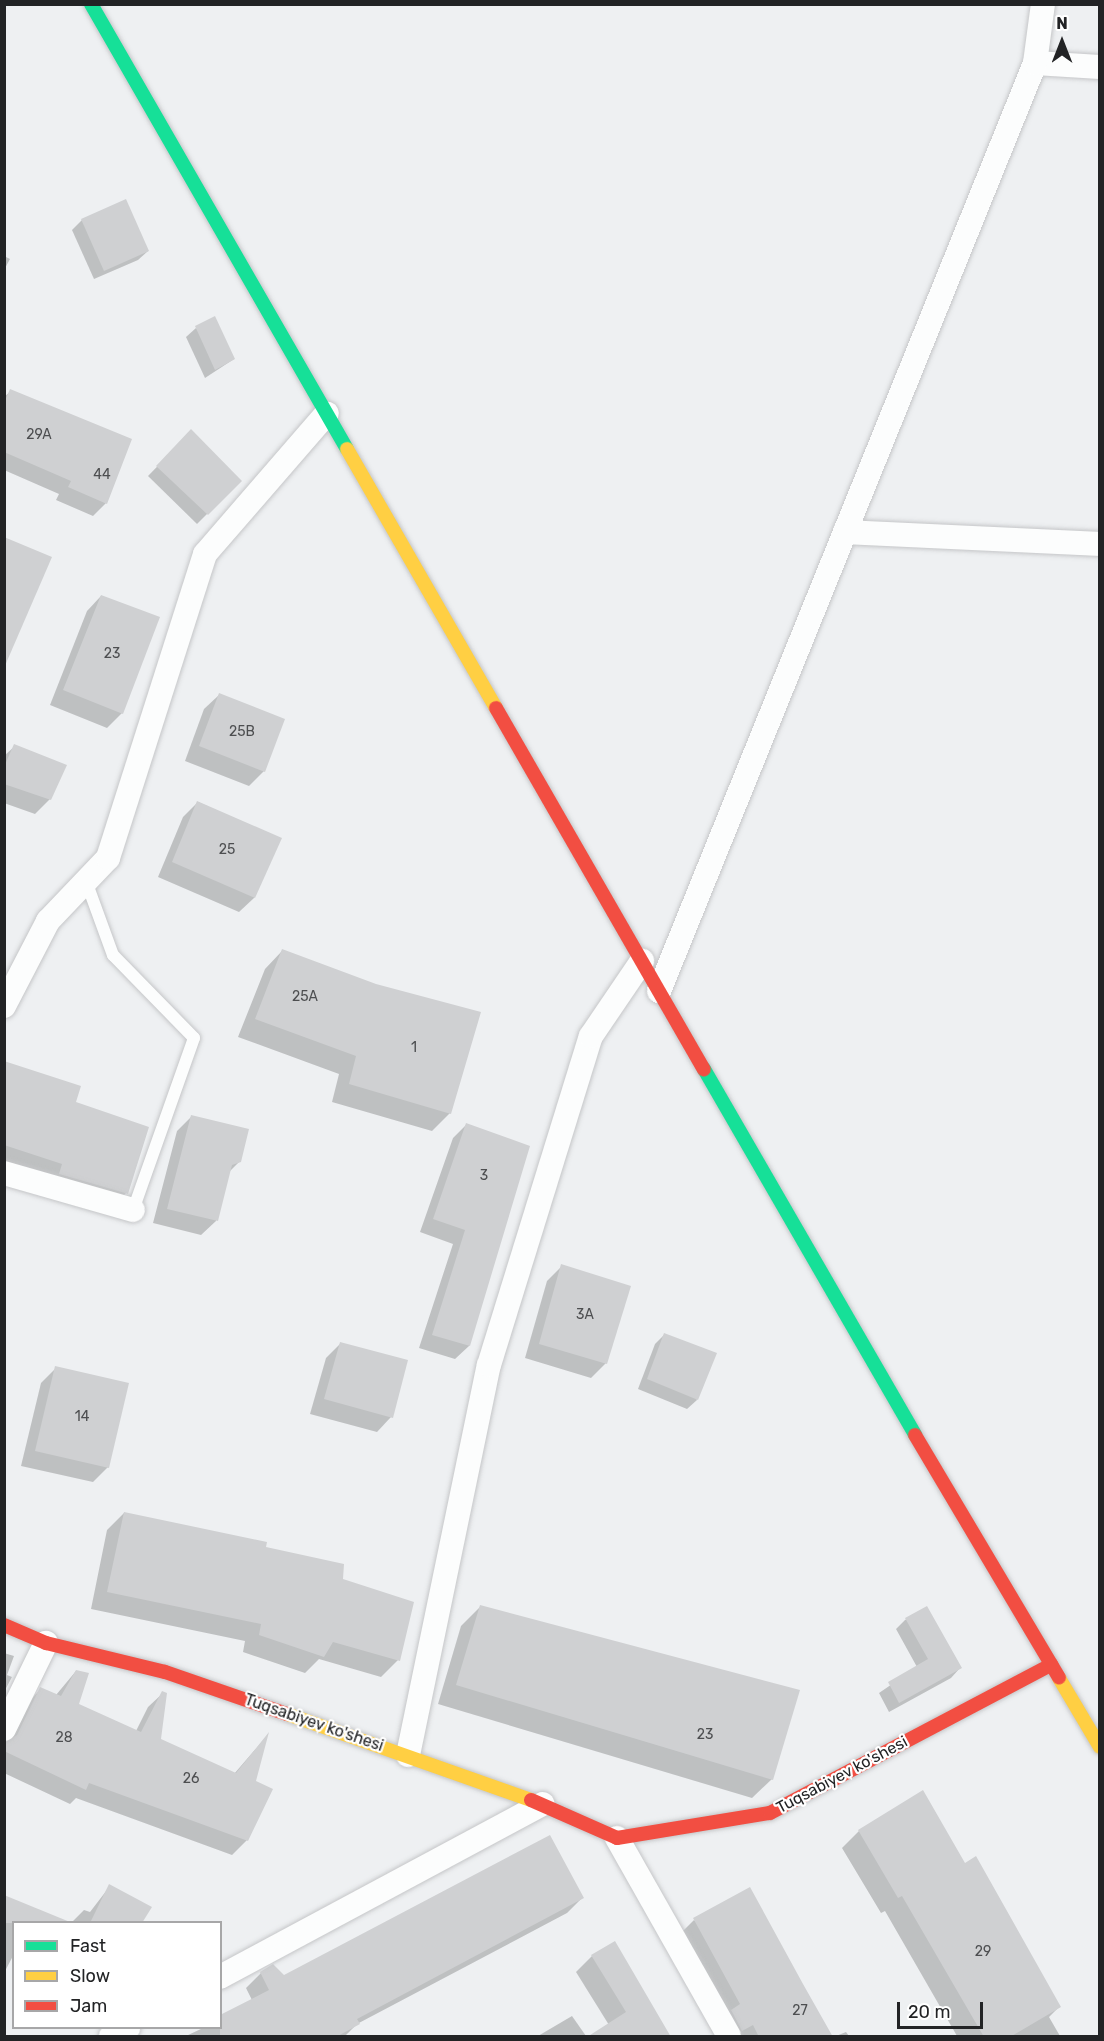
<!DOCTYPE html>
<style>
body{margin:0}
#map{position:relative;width:1104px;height:2041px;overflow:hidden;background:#eef0f2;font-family:Rubik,sans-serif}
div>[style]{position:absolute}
.shadow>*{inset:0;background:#0003}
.building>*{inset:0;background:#cfd0d2}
.roads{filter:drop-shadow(0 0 2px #c5c6c8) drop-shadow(0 0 2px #c5c6c8)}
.lane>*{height:12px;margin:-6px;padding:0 6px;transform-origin:6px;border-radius:6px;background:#fcfdfd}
.street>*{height:24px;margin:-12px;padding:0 12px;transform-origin:12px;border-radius:12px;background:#fcfdfd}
.fast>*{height:14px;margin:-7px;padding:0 7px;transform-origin:7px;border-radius:7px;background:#16e098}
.slow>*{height:14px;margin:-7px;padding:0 7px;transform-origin:7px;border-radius:7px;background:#ffcf43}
.jam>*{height:14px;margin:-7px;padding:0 7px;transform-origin:7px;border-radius:7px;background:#f24e42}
span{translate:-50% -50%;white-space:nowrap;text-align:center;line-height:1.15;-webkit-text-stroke:4.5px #fff;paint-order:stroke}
.number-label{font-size:14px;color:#4d4e50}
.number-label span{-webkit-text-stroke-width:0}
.street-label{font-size:16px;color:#222325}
.frame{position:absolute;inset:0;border:6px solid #222325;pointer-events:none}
.legend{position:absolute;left:12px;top:1921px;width:210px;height:108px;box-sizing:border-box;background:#fff;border:2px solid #a7a7a8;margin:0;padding:8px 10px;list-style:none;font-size:18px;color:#222325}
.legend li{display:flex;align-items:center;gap:12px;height:30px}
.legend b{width:30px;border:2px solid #a7a7a8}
.north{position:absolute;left:1032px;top:12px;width:60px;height:60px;-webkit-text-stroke:4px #fff;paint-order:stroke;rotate:0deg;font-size:16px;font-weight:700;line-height:24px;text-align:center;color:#222325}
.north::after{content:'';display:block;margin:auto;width:21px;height:27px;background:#222325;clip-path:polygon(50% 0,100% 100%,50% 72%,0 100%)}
.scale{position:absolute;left:897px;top:2002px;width:86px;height:27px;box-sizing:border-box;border:3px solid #222325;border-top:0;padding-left:8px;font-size:18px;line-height:21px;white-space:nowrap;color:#222325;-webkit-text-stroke:4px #fff;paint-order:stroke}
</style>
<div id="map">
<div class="shadow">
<i style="clip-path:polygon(82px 220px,148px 251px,138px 260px,94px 279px,72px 230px)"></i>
<i style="clip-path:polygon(4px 256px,10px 259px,4px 270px)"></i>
<i style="clip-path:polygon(196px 328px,234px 359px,205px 378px,186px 337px)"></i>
<i style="clip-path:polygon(11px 391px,106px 503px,93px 516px,56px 500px,59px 494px,4px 470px,4px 397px)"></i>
<i style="clip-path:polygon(191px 432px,240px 481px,197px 524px,148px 476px)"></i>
<i style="clip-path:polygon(101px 596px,122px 713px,107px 728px,50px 705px,87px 611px)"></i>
<i style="clip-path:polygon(219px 695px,264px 771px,249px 786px,185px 761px,204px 709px)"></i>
<i style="clip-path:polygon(15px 746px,50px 799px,35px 814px,4px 803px,4px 756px)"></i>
<i style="clip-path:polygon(198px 802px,280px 839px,254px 898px,239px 912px,158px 877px,183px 817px)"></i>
<i style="clip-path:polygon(282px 951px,450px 1113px,432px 1131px,332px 1102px,339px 1074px,238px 1037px,265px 969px)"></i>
<i style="clip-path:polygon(4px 1063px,74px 1103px,126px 1193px,111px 1208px,4px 1165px)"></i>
<i style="clip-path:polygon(191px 1117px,240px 1161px,228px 1173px,216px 1221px,201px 1235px,153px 1223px,177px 1131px)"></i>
<i style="clip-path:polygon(467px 1124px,469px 1346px,455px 1359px,419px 1348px,453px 1244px,420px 1232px,453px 1138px)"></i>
<i style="clip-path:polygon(562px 1266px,606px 1363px,591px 1378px,525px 1358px,547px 1281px)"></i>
<i style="clip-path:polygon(665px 1334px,697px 1400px,687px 1409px,638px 1389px,655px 1344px)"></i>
<i style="clip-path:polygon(341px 1343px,391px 1417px,377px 1432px,310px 1414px,326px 1358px)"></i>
<i style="clip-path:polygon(56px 1368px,108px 1467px,93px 1482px,21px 1466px,41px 1383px)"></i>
<i style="clip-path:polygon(124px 1513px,265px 1548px,341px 1580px,398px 1660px,381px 1677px,319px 1659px,305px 1673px,243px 1652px,245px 1641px,91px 1609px,107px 1530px)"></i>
<i style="clip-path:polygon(481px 1606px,772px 1779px,752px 1798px,438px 1704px,461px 1626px)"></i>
<i style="clip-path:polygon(927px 1608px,960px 1668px,951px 1678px,889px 1712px,879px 1693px,917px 1667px,896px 1629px,905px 1620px,933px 1665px,905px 1620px)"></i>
<i style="clip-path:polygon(4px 1653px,14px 1656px,7px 1675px,12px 1677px,4px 1692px)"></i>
<i style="clip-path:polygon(76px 1671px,77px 1705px,136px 1731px,148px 1707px,163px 1693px,159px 1740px,234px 1774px,266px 1737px,254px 1781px,247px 1840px,232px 1855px,76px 1798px,70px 1804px,4px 1773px,4px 1751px,26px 1704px,41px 1689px,56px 1695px)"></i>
<i style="clip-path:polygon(859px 1831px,964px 1865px,1059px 2007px,1049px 2017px,1060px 2036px,957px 2036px,885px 1911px,881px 1913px,842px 1848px)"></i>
<i style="clip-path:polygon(110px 1886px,140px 1922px,72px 1922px,84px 1910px,90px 1912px)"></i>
<i style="clip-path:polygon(4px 1896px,14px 1922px,14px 1954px,4px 1973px)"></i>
<i style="clip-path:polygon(582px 1898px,567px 1913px,357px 2024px,345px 2036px,186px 2036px,203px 2028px,220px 2028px,252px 2000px,246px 1988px,261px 1973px,284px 1977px)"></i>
<i style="clip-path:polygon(694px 1920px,831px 2036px,719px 2036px,678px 1936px)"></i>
<i style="clip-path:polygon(592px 1956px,669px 2036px,609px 2025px,576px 1972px)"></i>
<i style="clip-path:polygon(572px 2016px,586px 2036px,538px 2036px)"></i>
<i style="clip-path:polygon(846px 2032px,849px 2036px,836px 2036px)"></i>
</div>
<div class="building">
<i style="clip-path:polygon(126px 199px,149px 251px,104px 271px,81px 219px)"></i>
<i style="clip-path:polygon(215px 316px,235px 359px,215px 370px,195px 326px)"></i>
<i style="clip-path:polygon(10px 389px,132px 439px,107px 504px,68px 487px,71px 481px,4px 452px,4px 403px)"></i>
<i style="clip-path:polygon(191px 429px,242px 481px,208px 515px,156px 466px)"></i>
<i style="clip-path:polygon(4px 537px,52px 557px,4px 668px)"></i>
<i style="clip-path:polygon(101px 595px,160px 617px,123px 714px,63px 690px)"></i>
<i style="clip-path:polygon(219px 693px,285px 719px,265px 772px,199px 746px)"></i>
<i style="clip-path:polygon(14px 744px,67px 765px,51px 800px,4px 784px,4px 767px)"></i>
<i style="clip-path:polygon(197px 801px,282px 838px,255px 898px,172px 862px)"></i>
<i style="clip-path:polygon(282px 949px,376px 984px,481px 1012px,451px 1114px,349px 1084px,356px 1056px,255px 1019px)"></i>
<i style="clip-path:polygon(4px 1061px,81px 1086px,76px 1102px,149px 1127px,128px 1194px,59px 1174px,62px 1164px,4px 1145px)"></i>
<i style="clip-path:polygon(191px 1115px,249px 1129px,241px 1162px,232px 1165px,218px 1221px,167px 1209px)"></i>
<i style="clip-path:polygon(466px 1123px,530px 1146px,470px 1346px,432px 1335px,465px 1230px,433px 1219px)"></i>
<i style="clip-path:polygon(561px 1264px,631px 1286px,607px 1364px,539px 1344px)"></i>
<i style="clip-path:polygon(664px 1333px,717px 1353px,698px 1400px,647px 1379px)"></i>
<i style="clip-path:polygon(340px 1342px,408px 1360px,393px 1418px,324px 1399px)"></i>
<i style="clip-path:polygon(55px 1366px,129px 1383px,109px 1468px,35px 1451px)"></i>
<i style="clip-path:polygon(124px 1512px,267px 1542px,266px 1547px,344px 1564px,343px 1579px,414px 1602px,400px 1661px,333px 1642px,324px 1657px,259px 1635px,261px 1624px,107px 1592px)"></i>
<i style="clip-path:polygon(480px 1605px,800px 1690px,773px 1780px,456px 1685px)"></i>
<i style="clip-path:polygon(927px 1606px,962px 1668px,899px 1703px,888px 1682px,928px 1659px,905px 1618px)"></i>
<i style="clip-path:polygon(76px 1670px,89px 1673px,79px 1704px,141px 1732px,162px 1691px,167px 1693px,161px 1739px,236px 1773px,269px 1732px,256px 1781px,273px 1789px,248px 1841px,89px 1783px,86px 1790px,4px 1751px,4px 1743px,17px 1735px,40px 1687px,61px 1696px)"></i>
<i style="clip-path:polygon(923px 1790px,965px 1863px,976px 1856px,1061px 2007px,1010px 2037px,984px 2037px,902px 1896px,898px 1898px,858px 1830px)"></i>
<i style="clip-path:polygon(550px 1835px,584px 1898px,357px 2019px,360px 2024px,336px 2037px,220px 2037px,220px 2015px,269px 1990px,260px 1972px,273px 1964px,284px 1975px)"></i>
<i style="clip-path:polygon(109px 1884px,152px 1907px,142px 1923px,90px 1923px)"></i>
<i style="clip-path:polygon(750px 1887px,803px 1984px,833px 2037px,759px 2037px,753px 2025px,742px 2031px,731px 2010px,740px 2004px,693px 1918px)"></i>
<i style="clip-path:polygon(4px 1895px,70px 1922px,70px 1923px,4px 1923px)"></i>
<i style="clip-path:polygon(615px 1941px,671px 2037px,587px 2037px,626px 2012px,591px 1955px)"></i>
</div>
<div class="roads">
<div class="lane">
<i style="left:86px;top:881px;width:79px;rotate:70deg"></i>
<i style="left:113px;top:955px;width:116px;rotate:45.7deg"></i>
<i style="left:194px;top:1038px;width:182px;rotate:109.5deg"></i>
</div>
<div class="street">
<i style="left:1035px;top:63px;width:65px;rotate:3.5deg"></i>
<i style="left:845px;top:532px;width:255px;rotate:2.7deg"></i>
<i style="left:659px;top:991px;width:1001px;rotate:-67.94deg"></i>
<i style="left:1035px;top:63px;width:60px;rotate:-82.3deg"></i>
<i style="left:4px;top:1006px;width:96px;rotate:-62.6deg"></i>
<i style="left:48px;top:921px;width:87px;rotate:-46.4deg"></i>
<i style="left:108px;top:858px;width:319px;rotate:-72.3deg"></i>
<i style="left:205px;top:554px;width:186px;rotate:-49.1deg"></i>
<i style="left:4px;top:1173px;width:134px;rotate:16deg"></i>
<i style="left:4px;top:1729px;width:96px;rotate:-64deg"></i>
<i style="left:408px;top:1755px;width:398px;rotate:-78.3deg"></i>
<i style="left:489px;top:1365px;width:344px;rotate:-72.8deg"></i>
<i style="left:591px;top:1036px;width:91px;rotate:-55.8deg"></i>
<i style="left:617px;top:1838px;width:227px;rotate:60.5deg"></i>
<i style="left:220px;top:1977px;width:366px;rotate:-28.2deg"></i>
<i style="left:111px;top:2036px;width:19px;rotate:-25deg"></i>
</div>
<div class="fast">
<i style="left:91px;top:4px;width:513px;rotate:60.09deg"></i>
<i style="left:704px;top:1069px;width:422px;rotate:60deg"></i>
</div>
<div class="slow">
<i style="left:347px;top:449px;width:299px;rotate:60.1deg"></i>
<i style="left:1059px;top:1678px;width:80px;rotate:59.3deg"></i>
<i style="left:287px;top:1714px;width:259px;rotate:19.4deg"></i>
</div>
<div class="jam">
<i style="left:496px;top:708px;width:417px;rotate:60.1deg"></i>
<i style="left:915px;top:1435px;width:282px;rotate:59.3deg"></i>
<i style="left:4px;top:1625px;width:46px;rotate:23.2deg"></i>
<i style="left:46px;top:1643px;width:122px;rotate:13.7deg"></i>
<i style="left:165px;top:1672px;width:129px;rotate:19deg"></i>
<i style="left:531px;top:1800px;width:94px;rotate:23.8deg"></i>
<i style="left:617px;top:1838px;width:155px;rotate:-9.3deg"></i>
<i style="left:770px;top:1813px;width:318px;rotate:-27.8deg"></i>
</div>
</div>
<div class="number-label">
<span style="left:39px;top:435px">29A</span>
<span style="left:102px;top:475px">44</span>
<span style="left:112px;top:654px">23</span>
<span style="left:242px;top:732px">25B</span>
<span style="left:227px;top:850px">25</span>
<span style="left:305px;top:997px">25A</span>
<span style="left:414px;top:1048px">1</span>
<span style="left:484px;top:1176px">3</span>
<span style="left:585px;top:1315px">3A</span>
<span style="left:82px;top:1417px">14</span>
<span style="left:705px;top:1735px">23</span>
<span style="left:64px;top:1738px">28</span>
<span style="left:191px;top:1779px">26</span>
<span style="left:983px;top:1952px">29</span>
<span style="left:800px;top:2011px">27</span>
</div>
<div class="street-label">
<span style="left:314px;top:1723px;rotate:19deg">Tuqsabiyev ko'shesi</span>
<span style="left:842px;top:1775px;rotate:-28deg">Tuqsabiyev ko'shesi</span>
</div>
<div class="frame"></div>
<ul class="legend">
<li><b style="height:8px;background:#16e098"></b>Fast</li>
<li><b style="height:8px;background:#ffcf43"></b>Slow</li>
<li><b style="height:8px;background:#f24e42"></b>Jam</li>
</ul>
<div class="north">N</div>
<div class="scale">20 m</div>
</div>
